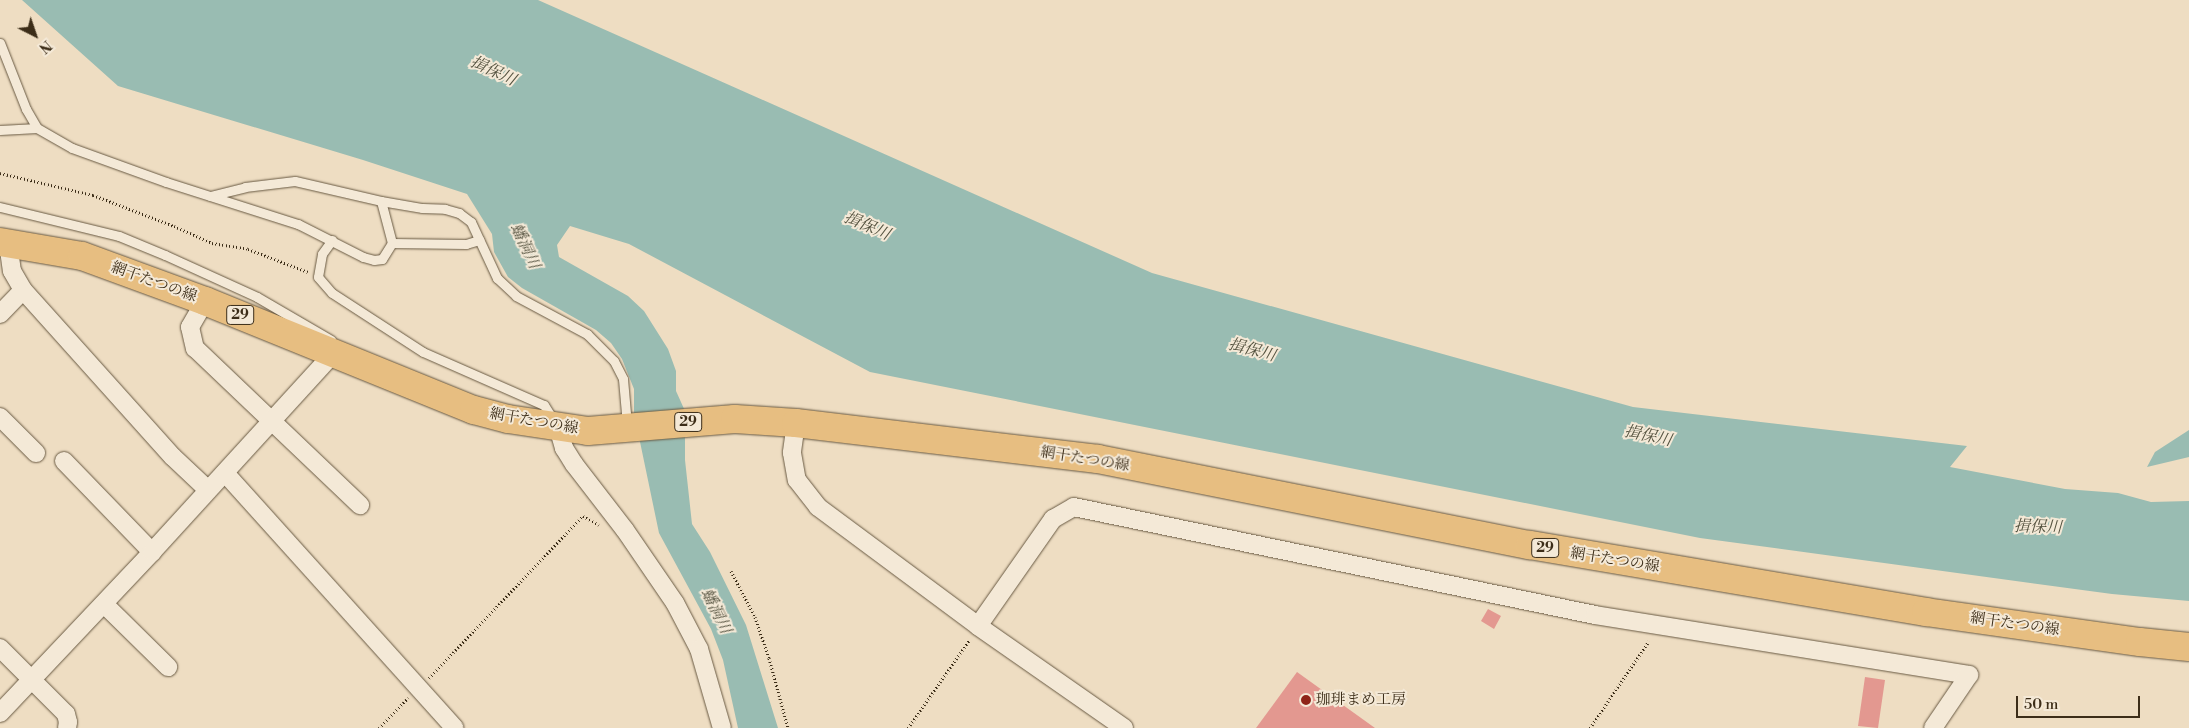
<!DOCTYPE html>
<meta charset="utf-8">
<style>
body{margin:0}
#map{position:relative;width:2189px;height:728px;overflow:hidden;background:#eeddc2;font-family:"Libre Bodoni","Noto Serif JP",serif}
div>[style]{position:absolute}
.water>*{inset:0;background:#99bcb2}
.building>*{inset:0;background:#e39890}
.path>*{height:3px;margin-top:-1.5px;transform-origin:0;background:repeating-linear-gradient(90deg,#3c2d18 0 1px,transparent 0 3.5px)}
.roads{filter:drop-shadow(0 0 1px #685942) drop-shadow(0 0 1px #685942)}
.service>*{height:9px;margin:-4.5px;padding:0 4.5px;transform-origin:4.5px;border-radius:4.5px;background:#f4e9d7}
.minor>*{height:18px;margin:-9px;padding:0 9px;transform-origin:9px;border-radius:9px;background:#f4e9d7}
.primary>*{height:28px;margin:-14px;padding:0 14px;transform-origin:14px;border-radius:14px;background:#e7be81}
.dots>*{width:14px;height:14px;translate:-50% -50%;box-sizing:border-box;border:2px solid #f4e9d7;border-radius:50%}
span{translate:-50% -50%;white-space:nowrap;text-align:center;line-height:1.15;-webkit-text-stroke:4px #f4e9d7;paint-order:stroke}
.shield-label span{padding:1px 4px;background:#f4e9d7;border:1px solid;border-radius:4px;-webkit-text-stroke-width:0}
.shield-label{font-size:14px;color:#3c2d18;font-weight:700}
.street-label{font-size:15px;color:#3c2d18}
.poi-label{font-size:15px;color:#3c2d18}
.left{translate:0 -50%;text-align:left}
.water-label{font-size:16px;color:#53513e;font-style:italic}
.north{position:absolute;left:10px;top:10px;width:50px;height:50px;-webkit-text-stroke:4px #f4e9d7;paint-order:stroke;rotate:139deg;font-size:14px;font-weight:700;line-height:20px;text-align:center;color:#3c2d18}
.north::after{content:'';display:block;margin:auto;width:18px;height:22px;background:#3c2d18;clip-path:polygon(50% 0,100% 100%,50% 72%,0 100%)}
.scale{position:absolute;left:2016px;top:696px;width:124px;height:22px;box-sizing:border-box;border:2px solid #3c2d18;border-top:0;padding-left:6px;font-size:15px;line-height:18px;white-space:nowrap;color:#3c2d18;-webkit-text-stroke:4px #f4e9d7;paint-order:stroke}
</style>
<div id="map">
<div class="water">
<i style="clip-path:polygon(22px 0,538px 0,1152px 273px,1633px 407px,1967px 446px,1950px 467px,2065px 489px,2118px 493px,2151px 502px,2189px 501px,2189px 601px,2112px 594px,1700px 538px,870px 372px,629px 244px,570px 226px,557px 245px,559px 257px,628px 296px,644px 311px,668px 349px,676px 371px,676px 391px,685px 411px,685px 460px,692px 524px,710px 552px,746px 625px,778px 728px,738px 728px,723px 660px,711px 629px,659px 533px,634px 413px,634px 389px,622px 359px,611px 343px,596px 330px,522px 288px,508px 277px,494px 252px,492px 234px,467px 194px,363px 160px,118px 86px)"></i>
<i style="clip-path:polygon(2189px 430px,2189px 457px,2147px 467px,2155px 452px)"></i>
</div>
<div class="building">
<i style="clip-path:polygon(1488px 609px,1501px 616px,1494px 629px,1481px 621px)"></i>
<i style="clip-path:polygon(1297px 672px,1375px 728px,1256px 728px)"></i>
<i style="clip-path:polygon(1865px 677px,1885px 680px,1878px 728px,1858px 726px)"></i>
</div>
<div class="path">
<i style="left:0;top:173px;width:96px;rotate:13.3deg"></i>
<i style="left:93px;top:195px;width:87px;rotate:20.9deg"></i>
<i style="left:174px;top:226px;width:42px;rotate:24.1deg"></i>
<i style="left:212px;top:243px;width:36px;rotate:9deg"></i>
<i style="left:248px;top:249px;width:64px;rotate:21deg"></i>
<i style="left:731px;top:571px;width:52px;rotate:62.4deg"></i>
<i style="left:755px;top:617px;width:43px;rotate:71.1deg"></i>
<i style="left:769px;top:658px;width:73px;rotate:74.8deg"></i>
<i style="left:429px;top:678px;width:224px;rotate:-46.5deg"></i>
<i style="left:583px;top:516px;width:18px;rotate:29deg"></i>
<i style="left:379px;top:728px;width:42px;rotate:-46deg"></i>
<i style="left:908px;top:728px;width:108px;rotate:-55.1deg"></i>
<i style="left:1590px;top:728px;width:105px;rotate:-55.9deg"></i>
</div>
<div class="roads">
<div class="service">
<i style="left:0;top:43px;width:71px;rotate:68.5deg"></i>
<i style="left:26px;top:109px;width:22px;rotate:60deg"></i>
<i style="left:37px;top:128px;width:40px;rotate:29.7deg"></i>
<i style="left:72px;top:148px;width:100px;rotate:19.9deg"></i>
<i style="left:166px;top:182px;width:139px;rotate:17.7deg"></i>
<i style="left:298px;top:224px;width:73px;rotate:26.9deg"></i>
<i style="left:363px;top:257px;width:11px;rotate:15deg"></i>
<i style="left:374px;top:260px;width:8px;rotate:-7deg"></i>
<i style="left:382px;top:259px;width:19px;rotate:-58deg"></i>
<i style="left:392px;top:243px;width:74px;rotate:0.8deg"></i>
<i style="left:466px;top:244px;width:14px;rotate:-17deg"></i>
<i style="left:0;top:130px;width:37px;rotate:-3deg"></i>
<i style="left:210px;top:196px;width:36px;rotate:-14deg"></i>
<i style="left:245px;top:187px;width:50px;rotate:-6.8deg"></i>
<i style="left:295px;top:181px;width:88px;rotate:13.1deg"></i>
<i style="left:381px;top:201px;width:42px;rotate:9.7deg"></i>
<i style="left:422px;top:208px;width:23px;rotate:2deg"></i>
<i style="left:445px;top:209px;width:15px;rotate:16deg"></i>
<i style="left:459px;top:213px;width:15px;rotate:37deg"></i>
<i style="left:471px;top:222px;width:62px;rotate:65.1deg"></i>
<i style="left:497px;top:278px;width:26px;rotate:43deg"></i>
<i style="left:516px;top:296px;width:81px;rotate:28.2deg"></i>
<i style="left:587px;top:334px;width:38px;rotate:45deg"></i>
<i style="left:614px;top:361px;width:20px;rotate:63deg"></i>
<i style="left:623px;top:379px;width:46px;rotate:85deg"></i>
<i style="left:381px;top:201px;width:43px;rotate:75.3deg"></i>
<i style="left:0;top:207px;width:122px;rotate:13.7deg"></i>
<i style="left:119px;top:236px;width:50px;rotate:22.4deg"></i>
<i style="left:165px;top:255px;width:101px;rotate:24.5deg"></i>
<i style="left:257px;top:297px;width:86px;rotate:30.2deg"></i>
<i style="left:332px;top:240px;width:17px;rotate:126deg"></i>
<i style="left:322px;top:254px;width:23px;rotate:100deg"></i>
<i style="left:318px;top:277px;width:21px;rotate:49deg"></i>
<i style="left:332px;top:293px;width:108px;rotate:33deg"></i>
<i style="left:423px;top:352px;width:132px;rotate:23.7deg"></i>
<i style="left:544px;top:405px;width:19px;rotate:58deg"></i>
</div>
<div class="minor">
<i style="left:8px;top:243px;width:28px;rotate:82deg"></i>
<i style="left:12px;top:271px;width:22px;rotate:60deg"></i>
<i style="left:23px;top:290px;width:224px;rotate:48.1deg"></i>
<i style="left:173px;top:457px;width:48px;rotate:43.3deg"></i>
<i style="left:205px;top:301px;width:30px;rotate:120deg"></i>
<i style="left:190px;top:327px;width:22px;rotate:77deg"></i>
<i style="left:195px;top:348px;width:228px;rotate:43.6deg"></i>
<i style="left:0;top:314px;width:33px;rotate:-46deg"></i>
<i style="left:0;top:417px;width:51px;rotate:45deg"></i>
<i style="left:796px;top:423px;width:30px;rotate:98deg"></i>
<i style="left:792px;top:453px;width:27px;rotate:80deg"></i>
<i style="left:797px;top:480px;width:34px;rotate:52deg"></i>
<i style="left:818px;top:507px;width:199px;rotate:36.6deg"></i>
<i style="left:978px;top:626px;width:178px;rotate:34.9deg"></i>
<i style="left:558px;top:427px;width:22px;rotate:74deg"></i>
<i style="left:564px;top:448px;width:19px;rotate:58deg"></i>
<i style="left:574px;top:464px;width:83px;rotate:52.3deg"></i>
<i style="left:625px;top:530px;width:88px;rotate:55.6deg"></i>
<i style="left:675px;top:603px;width:52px;rotate:62.4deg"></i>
<i style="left:699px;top:649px;width:82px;rotate:73.8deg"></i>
<i style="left:64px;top:461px;width:127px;rotate:46deg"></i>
<i style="left:225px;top:473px;width:343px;rotate:48deg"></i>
<i style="left:104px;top:604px;width:90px;rotate:44.5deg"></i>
<i style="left:978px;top:626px;width:131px;rotate:-55deg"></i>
<i style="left:1053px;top:519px;width:24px;rotate:-30deg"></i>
<i style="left:1074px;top:507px;width:532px;rotate:11.71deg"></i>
<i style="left:1595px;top:615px;width:379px;rotate:9.1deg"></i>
<i style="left:1969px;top:675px;width:64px;rotate:124.2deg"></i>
<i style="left:0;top:648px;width:93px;rotate:45deg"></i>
<i style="left:66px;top:714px;width:8px;rotate:76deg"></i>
<i style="left:68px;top:722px;width:6px;rotate:99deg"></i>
<i style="left:0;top:713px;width:221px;rotate:-46.6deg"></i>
<i style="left:152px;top:552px;width:270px;rotate:-47.6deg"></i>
</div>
<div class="primary">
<i style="left:0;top:242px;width:83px;rotate:9.7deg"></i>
<i style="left:82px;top:256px;width:131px;rotate:20.1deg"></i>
<i style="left:205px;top:301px;width:290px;rotate:22.1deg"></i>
<i style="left:474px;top:410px;width:35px;rotate:15deg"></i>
<i style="left:508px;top:419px;width:81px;rotate:8.5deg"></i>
<i style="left:588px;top:431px;width:147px;rotate:-4.7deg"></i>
<i style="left:735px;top:419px;width:61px;rotate:3.8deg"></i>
<i style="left:796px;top:423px;width:304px;rotate:6.8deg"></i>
<i style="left:1098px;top:459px;width:440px;rotate:11.3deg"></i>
<i style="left:1530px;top:545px;width:402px;rotate:9.6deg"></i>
<i style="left:1926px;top:612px;width:216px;rotate:8deg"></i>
<i style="left:2140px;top:642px;width:49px;rotate:5.8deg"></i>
</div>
</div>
<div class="dots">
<i style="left:1306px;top:700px;background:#8f2418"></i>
</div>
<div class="shield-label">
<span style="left:240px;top:315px">29</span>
<span style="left:688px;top:422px">29</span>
<span style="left:1545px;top:548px">29</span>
</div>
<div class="street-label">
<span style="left:154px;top:282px;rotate:20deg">網干たつの線</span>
<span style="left:534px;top:421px;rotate:10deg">網干たつの線</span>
<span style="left:1085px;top:459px;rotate:9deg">網干たつの線</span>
<span style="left:1615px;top:560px;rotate:9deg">網干たつの線</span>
<span style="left:2015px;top:624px;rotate:8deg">網干たつの線</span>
</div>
<div class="poi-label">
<span class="left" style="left:1316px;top:700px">珈琲まめ工房</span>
</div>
<div class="water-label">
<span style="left:493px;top:71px;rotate:25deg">揖保川</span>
<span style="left:867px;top:226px;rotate:23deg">揖保川</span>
<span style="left:525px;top:246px;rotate:65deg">蟠洞川</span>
<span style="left:1252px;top:350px;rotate:15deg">揖保川</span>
<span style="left:1648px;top:436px;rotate:12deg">揖保川</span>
<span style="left:2038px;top:527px;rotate:2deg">揖保川</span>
<span style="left:716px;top:611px;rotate:64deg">蟠洞川</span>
</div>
<div class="north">N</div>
<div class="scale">50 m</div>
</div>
